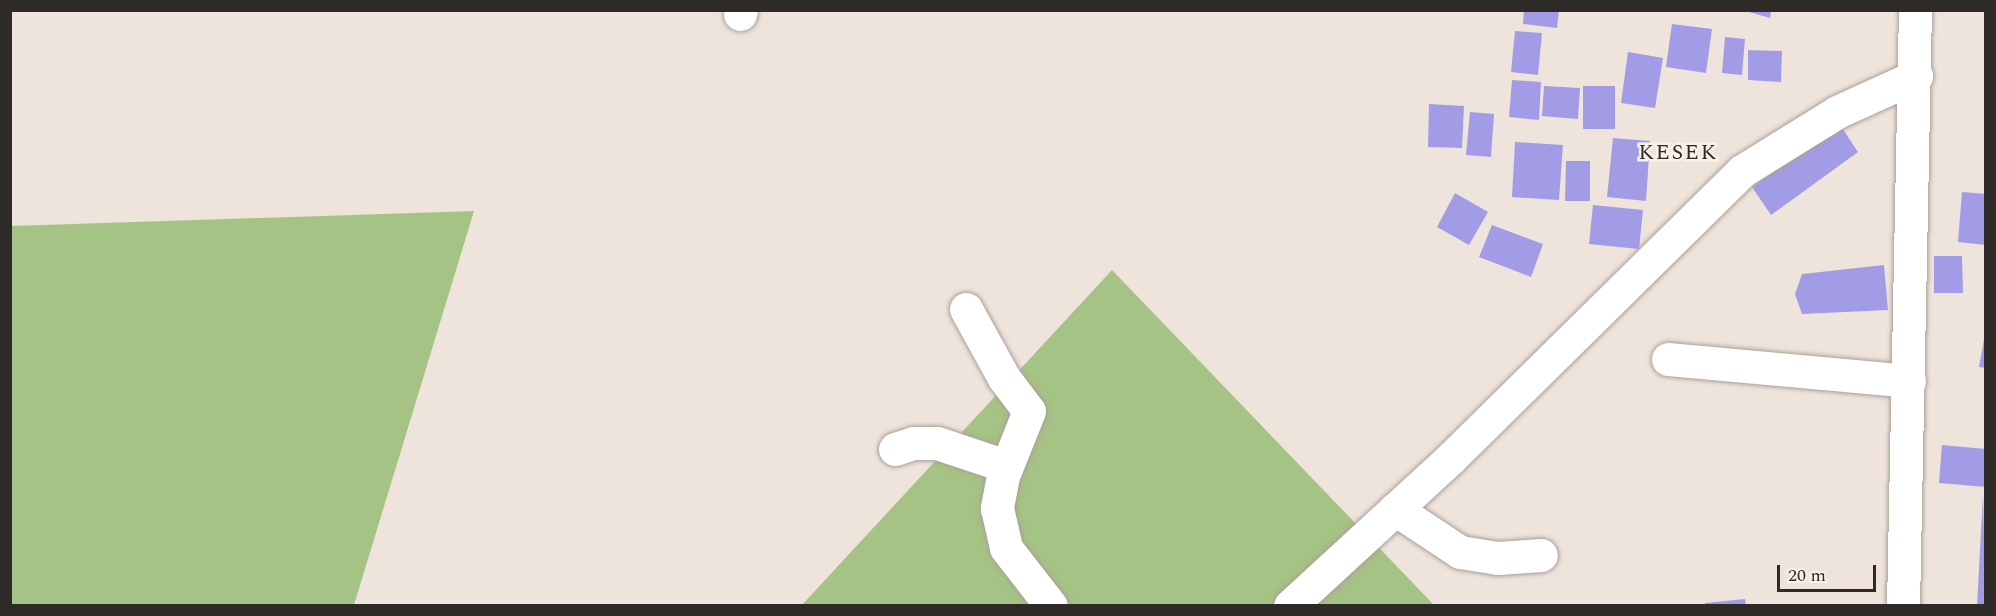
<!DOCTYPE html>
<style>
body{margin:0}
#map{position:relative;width:1996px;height:616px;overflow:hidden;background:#efe4dc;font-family:Spectral,serif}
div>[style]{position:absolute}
.green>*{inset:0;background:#a5c384}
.building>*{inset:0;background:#a29ce6}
.roads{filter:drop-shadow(0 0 2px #aba099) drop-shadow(0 0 2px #aba099)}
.minor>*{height:33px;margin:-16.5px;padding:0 16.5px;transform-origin:16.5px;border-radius:16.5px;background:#fff}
.major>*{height:33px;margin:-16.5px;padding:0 16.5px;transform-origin:16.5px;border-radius:16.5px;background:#fff}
span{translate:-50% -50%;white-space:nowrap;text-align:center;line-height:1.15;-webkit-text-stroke:5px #fcf1e9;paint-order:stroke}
.quarter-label{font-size:22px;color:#2e2a27;letter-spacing:1.5px}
.frame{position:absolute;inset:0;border:12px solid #2e2a27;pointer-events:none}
.scale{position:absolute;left:1777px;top:565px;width:99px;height:27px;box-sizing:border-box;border:3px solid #2e2a27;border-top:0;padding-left:8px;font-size:18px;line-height:21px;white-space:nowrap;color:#2e2a27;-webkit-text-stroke:4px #fcf1e9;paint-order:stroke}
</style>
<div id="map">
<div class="green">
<i style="clip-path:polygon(474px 211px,354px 605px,11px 605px,11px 226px)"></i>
<i style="clip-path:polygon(1112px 270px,1434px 605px,801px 606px)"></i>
</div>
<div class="building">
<i style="clip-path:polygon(1524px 10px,1559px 10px,1557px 28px,1523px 24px)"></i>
<i style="clip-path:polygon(1742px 10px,1771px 10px,1770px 18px)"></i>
<i style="clip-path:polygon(1672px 24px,1712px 29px,1706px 73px,1666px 67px)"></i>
<i style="clip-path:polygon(1515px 31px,1542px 33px,1538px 75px,1511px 72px)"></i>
<i style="clip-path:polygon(1725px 37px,1745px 39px,1742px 75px,1722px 73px)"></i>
<i style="clip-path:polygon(1748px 50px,1782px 51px,1781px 82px,1748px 80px)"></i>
<i style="clip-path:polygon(1628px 52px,1663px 58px,1655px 108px,1621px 103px)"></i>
<i style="clip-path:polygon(1512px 80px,1541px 82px,1539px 120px,1509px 117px)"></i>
<i style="clip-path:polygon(1544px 86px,1580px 88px,1578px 119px,1542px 116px)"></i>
<i style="clip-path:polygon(1583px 86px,1615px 86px,1615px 129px,1583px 129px)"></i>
<i style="clip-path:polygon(1429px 104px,1464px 106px,1462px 148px,1428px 147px)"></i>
<i style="clip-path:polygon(1470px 112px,1494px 114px,1491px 157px,1466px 155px)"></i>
<i style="clip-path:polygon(1840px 125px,1858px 152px,1771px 215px,1752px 187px)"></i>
<i style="clip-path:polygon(1613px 138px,1650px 141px,1646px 201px,1607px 197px)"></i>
<i style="clip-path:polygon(1515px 142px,1563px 145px,1559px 200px,1512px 197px)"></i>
<i style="clip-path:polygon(1566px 161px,1590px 161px,1590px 201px,1565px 201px)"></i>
<i style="clip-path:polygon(1962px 192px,1986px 194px,1986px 245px,1958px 242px)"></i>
<i style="clip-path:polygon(1455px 193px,1488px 212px,1469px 245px,1437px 227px)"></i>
<i style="clip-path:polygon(1593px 205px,1643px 210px,1639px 249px,1589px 244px)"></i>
<i style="clip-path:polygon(1492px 225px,1543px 244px,1531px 277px,1479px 257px)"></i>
<i style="clip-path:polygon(1934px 256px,1962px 256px,1963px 293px,1934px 293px)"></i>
<i style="clip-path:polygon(1884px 265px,1888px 310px,1802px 314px,1795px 294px,1802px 274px)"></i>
<i style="clip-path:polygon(1986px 328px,1986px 368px,1979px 367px)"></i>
<i style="clip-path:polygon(1942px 445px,1986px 449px,1986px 487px,1939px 483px)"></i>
<i style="clip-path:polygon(1983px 494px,1986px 606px,1977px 606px)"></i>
<i style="clip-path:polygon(1745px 599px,1746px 606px,1705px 606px,1705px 603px)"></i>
</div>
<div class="roads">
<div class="minor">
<i style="left:740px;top:14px;width:4px;rotate:-76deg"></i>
<i style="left:966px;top:309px;width:79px;rotate:61.2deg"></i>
<i style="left:1004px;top:378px;width:41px;rotate:52.9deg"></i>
<i style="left:1029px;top:411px;width:70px;rotate:111.8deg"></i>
<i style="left:1003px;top:476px;width:33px;rotate:101deg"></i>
<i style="left:997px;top:508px;width:41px;rotate:77.3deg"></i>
<i style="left:1006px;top:548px;width:73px;rotate:52.2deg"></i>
<i style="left:1668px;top:359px;width:242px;rotate:5.2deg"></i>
<i style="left:895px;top:449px;width:19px;rotate:-18deg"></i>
<i style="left:913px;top:443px;width:24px"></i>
<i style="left:937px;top:443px;width:73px;rotate:18.4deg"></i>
<i style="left:1395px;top:509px;width:78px;rotate:33.5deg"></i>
<i style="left:1460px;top:552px;width:38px;rotate:9deg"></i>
<i style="left:1498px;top:558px;width:43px;rotate:-4deg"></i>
<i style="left:1290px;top:606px;width:220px;rotate:-42.6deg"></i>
<i style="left:1452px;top:457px;width:407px;rotate:-44.6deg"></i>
<i style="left:1742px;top:171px;width:112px;rotate:-31.8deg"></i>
<i style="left:1837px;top:112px;width:87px;rotate:-24.5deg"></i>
</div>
<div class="major">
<i style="left:1903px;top:606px;width:596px;rotate:-88.85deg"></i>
</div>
</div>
<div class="quarter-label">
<span style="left:1678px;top:153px">KESEK</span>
</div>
<div class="frame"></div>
<div class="scale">20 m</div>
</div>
